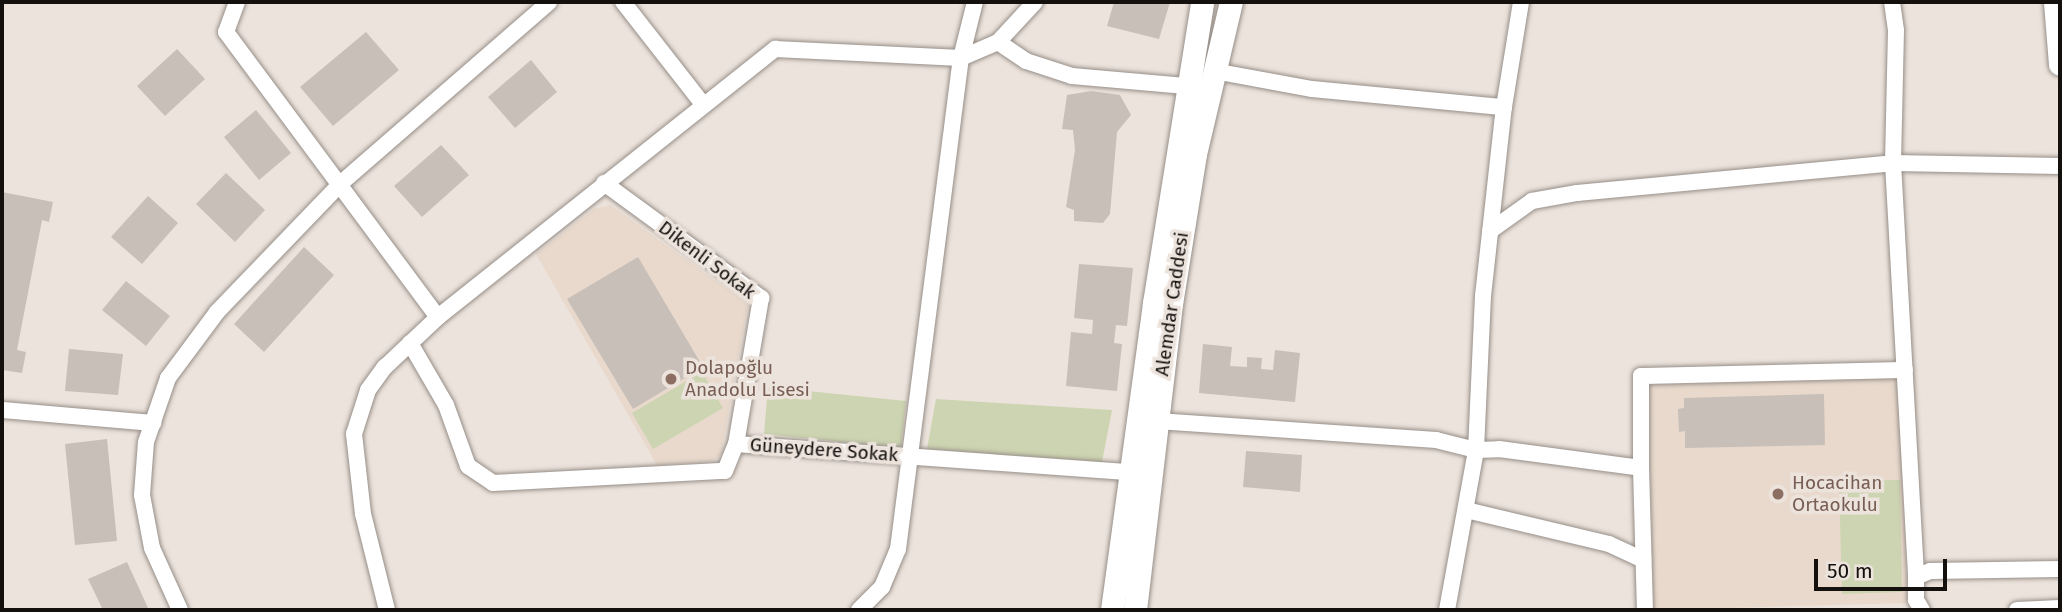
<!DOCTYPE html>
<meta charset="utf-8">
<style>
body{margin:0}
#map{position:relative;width:2062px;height:612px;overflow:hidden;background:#ece3dc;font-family:"Fira Sans",sans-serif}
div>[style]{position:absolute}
.built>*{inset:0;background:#e8d9cc}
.green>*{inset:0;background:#cdd4b1}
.building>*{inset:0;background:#c8bfb8}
.roads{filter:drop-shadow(0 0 2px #968e88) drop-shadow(0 0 2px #968e88)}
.street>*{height:16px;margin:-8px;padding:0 8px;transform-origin:8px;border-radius:8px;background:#fff}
.secondary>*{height:23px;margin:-11.5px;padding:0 11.5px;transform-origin:11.5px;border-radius:11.5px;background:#fff}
.dots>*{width:19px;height:19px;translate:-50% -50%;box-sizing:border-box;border:4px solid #ece3dc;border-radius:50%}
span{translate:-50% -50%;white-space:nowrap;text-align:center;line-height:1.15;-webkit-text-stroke:7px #ece3dc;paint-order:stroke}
.street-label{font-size:19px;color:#13100d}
.education-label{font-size:19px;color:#785e54}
.left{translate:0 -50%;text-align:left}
.frame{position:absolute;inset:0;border:4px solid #13100d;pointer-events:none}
.scale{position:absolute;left:1814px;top:559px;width:133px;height:32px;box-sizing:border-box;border:4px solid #13100d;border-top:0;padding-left:9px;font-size:21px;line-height:24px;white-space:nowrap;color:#13100d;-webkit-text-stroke:5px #ece3dc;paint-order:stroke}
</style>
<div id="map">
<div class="built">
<i style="clip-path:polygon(610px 205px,748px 304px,721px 455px,712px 461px,657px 465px,536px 254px,594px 209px)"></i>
<i style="clip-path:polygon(1901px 375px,1907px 603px,1653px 610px,1649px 385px)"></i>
</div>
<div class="green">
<i style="clip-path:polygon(702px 372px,723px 408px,653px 449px,632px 413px)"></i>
<i style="clip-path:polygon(768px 387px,906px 401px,901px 448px,764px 434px)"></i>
<i style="clip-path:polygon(936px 399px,1112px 410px,1102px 462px,927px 449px)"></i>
<i style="clip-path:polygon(1900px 480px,1902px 592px,1842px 594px,1839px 481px)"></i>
</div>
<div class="building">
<i style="clip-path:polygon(1114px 2px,1170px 2px,1159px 39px,1107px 26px)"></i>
<i style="clip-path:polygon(366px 32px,399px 70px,333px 126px,300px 87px)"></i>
<i style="clip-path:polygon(177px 49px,205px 79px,165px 116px,137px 86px)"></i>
<i style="clip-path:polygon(531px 60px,557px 92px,515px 128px,488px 97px)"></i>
<i style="clip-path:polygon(1091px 91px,1120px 95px,1131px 115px,1117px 132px,1110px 214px,1103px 223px,1074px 221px,1074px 210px,1066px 207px,1075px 150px,1073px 130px,1062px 129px,1067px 95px)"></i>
<i style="clip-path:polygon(256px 110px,291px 153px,259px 180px,224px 137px)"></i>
<i style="clip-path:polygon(441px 145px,469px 175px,422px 217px,394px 186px)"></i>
<i style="clip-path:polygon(226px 173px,265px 210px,235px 242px,196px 204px)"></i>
<i style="clip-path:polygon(2px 192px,53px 202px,49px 222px,42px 220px,17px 350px,26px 352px,22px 373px,2px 370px)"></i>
<i style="clip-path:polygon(148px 196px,178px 223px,142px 264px,111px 237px)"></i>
<i style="clip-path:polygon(304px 247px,334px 275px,264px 352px,234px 324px)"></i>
<i style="clip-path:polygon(638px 257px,703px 367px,633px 409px,567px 299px)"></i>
<i style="clip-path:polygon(1079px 264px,1133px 268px,1127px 326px,1116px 325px,1114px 343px,1122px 344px,1117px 391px,1066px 386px,1071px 332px,1092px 334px,1093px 320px,1074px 318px)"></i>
<i style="clip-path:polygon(126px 281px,170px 316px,146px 346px,102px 310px)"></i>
<i style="clip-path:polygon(1203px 344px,1232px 347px,1230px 366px,1247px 367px,1247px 357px,1262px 358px,1261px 369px,1273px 370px,1275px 350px,1300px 353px,1295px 402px,1199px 393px)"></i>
<i style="clip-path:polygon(69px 349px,123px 354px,118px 395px,65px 391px)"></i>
<i style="clip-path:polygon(1824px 394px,1825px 445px,1685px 448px,1685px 431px,1679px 432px,1678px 409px,1684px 408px,1684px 398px)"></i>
<i style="clip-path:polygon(107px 439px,117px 541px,75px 545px,65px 444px)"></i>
<i style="clip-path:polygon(1246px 451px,1302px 455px,1300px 492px,1243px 487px)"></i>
<i style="clip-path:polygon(127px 562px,149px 610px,103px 610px,88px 579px)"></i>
</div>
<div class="roads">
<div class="street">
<i style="left:237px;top:2px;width:32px;rotate:110deg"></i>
<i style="left:226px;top:32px;width:355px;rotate:53.4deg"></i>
<i style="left:623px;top:2px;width:128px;rotate:52deg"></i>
<i style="left:1892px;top:2px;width:28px;rotate:82deg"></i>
<i style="left:1896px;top:30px;width:133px;rotate:91.3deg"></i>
<i style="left:1893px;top:163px;width:415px;rotate:86.8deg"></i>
<i style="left:998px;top:42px;width:54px;rotate:-47.2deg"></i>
<i style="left:1214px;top:71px;width:100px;rotate:10.4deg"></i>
<i style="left:1312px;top:89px;width:193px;rotate:5.4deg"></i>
<i style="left:604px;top:183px;width:195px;rotate:36.2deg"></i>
<i style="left:761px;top:298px;width:148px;rotate:99.7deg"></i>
<i style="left:1490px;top:231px;width:52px;rotate:-35.5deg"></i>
<i style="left:1532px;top:201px;width:46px;rotate:-10.1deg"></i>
<i style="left:1577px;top:193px;width:317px;rotate:-5.4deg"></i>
<i style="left:1893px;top:163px;width:167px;rotate:1deg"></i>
<i style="left:410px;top:343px;width:72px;rotate:59.9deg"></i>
<i style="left:446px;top:405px;width:65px;rotate:70.2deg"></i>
<i style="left:468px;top:466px;width:30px;rotate:34deg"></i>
<i style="left:493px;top:483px;width:232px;rotate:-3deg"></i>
<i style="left:725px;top:471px;width:29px;rotate:-68deg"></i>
<i style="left:736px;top:444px;width:395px;rotate:4.1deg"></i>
<i style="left:2px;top:410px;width:152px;rotate:4.9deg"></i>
<i style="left:1157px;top:421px;width:280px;rotate:3.9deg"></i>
<i style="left:1436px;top:440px;width:41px;rotate:14deg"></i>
<i style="left:1476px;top:450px;width:23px;rotate:-2deg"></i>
<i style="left:1499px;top:449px;width:143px;rotate:7.6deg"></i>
<i style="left:1641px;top:468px;width:142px;rotate:88.4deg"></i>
<i style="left:1641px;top:468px;width:92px;rotate:-90deg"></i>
<i style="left:1641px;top:376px;width:264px;rotate:-1.3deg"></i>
<i style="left:1466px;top:510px;width:147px;rotate:13.4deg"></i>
<i style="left:1609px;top:544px;width:38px;rotate:25deg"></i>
<i style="left:180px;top:610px;width:68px;rotate:-114.3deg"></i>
<i style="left:152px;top:548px;width:54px;rotate:-100.7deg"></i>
<i style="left:142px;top:495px;width:53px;rotate:-85.7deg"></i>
<i style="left:146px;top:442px;width:68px;rotate:-71deg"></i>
<i style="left:168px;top:378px;width:82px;rotate:-53.4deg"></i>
<i style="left:217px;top:312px;width:178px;rotate:-46.1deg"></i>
<i style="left:340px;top:184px;width:277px;rotate:-41deg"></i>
<i style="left:387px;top:610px;width:99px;rotate:-104deg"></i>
<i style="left:363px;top:514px;width:81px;rotate:-96.4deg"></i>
<i style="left:354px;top:434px;width:46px;rotate:-72.3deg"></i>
<i style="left:368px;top:390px;width:29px;rotate:-54deg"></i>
<i style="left:385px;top:367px;width:73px;rotate:-43.3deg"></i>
<i style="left:438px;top:317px;width:431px;rotate:-38.5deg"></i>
<i style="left:775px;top:49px;width:186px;rotate:2.8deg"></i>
<i style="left:961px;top:58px;width:58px;rotate:-76deg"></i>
<i style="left:859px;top:610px;width:33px;rotate:-45deg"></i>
<i style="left:882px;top:587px;width:41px;rotate:-67.2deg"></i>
<i style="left:898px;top:549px;width:495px;rotate:-82.7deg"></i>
<i style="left:961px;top:58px;width:40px;rotate:-23.4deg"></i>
<i style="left:998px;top:42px;width:34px;rotate:34deg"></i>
<i style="left:1026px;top:61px;width:48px;rotate:18.1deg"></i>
<i style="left:1072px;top:76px;width:114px;rotate:5deg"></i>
<i style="left:1447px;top:610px;width:163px;rotate:-79.7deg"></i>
<i style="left:1476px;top:450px;width:154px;rotate:-87.4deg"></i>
<i style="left:1483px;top:296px;width:190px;rotate:-83.7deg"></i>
<i style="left:1504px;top:107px;width:106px;rotate:-80.8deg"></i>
<i style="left:1922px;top:610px;width:12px;rotate:-121deg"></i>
<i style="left:1916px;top:600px;width:23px;rotate:-90deg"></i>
<i style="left:1916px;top:577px;width:15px;rotate:-23deg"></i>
<i style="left:1930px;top:571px;width:130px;rotate:-0.9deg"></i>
<i style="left:2017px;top:610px;width:43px;rotate:-2.7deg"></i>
</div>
<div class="secondary">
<i style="left:2055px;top:2px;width:62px;rotate:85.4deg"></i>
<i style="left:1112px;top:610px;width:310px;rotate:-82.2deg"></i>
<i style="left:1154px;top:303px;width:305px;rotate:-80.9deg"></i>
<i style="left:1135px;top:610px;width:308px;rotate:-83.3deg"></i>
<i style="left:1171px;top:304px;width:152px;rotate:-80.9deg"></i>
<i style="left:1195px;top:154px;width:156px;rotate:-76.7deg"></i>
</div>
</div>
<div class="dots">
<i style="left:671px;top:379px;background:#8d6e63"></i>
<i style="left:1778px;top:494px;background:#8d6e63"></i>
</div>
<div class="street-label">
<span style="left:707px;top:260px;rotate:37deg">Dikenli Sokak</span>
<span style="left:1172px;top:304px;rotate:-82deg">Alemdar Caddesi</span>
<span style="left:824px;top:450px;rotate:4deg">Güneydere Sokak</span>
</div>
<div class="education-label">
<span class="left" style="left:685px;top:379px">Dolapoğlu<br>Anadolu Lisesi</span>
<span class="left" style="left:1792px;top:494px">Hocacihan<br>Ortaokulu</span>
</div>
<div class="frame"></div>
<div class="scale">50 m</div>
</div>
